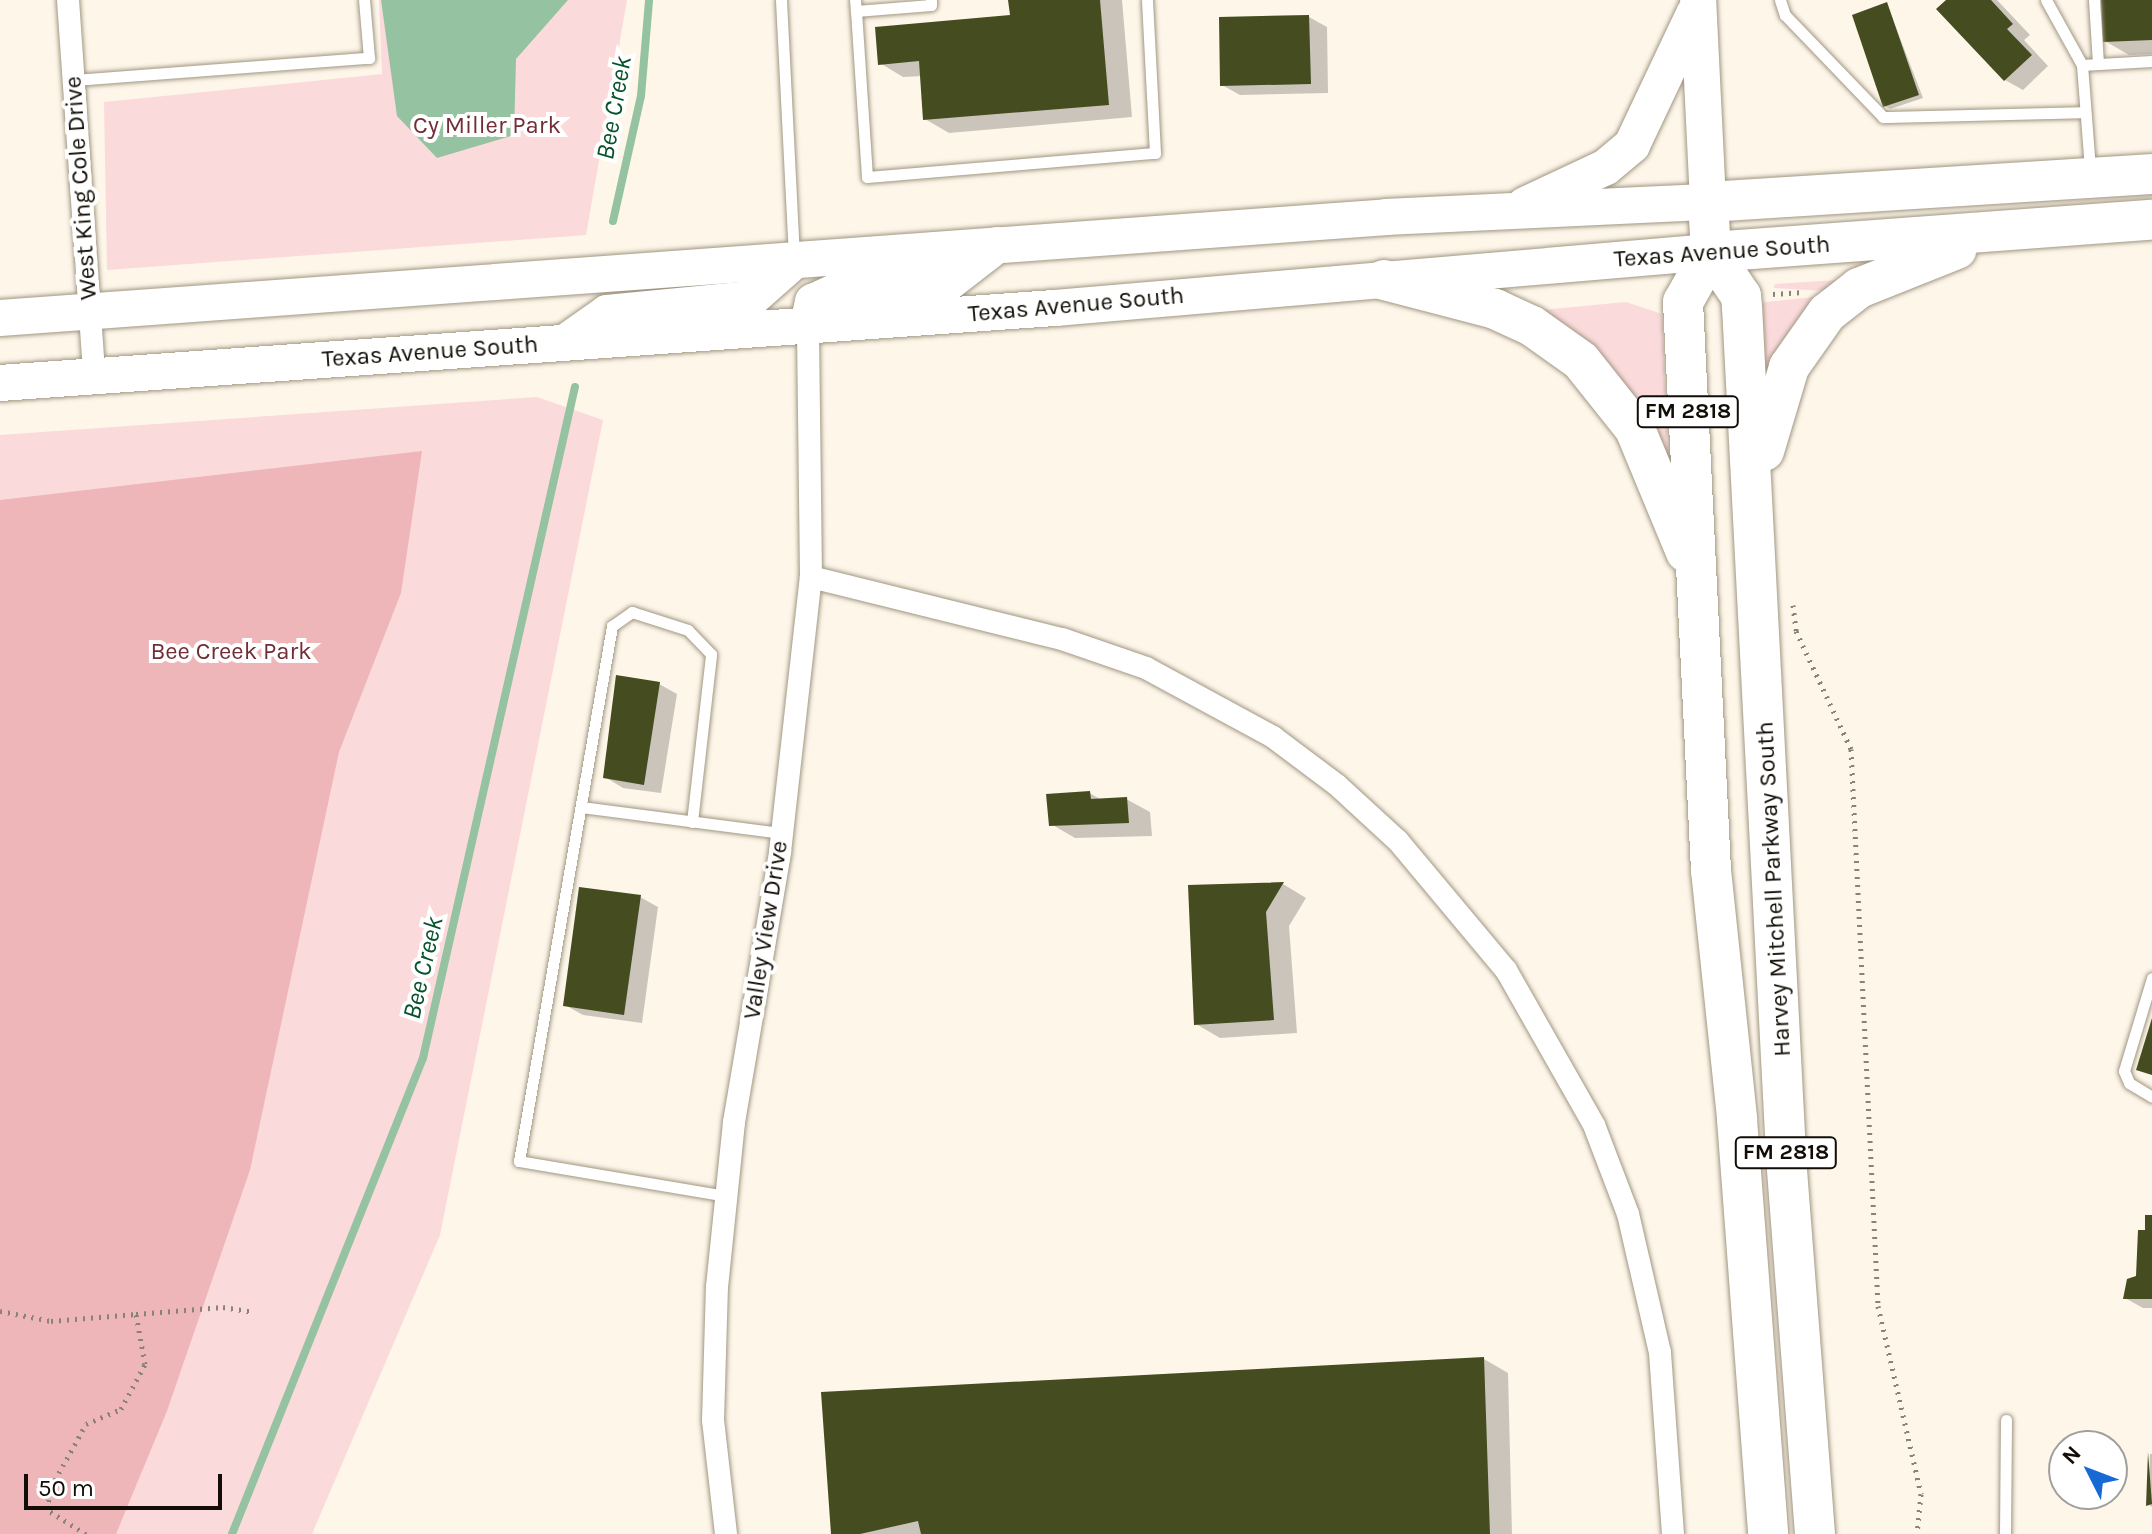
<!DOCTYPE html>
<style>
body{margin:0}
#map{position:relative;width:2152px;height:1534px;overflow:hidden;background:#fdf6e9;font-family:Karla,sans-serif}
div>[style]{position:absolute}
.green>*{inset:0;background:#fbdadb}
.forest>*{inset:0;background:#efb6ba}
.water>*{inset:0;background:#95c2a1}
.shadow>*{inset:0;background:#0003}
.stream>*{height:8px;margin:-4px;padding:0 4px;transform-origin:4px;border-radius:4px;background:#95c2a1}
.building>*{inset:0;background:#444c20}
.path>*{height:5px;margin-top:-2.5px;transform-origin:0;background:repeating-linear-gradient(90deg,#888379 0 2px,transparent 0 8px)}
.roads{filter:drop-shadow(0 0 2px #a19682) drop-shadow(0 0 2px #a19682)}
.lane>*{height:11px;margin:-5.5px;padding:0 5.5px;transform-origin:5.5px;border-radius:5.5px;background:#fff}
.street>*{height:22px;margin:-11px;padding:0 11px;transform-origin:11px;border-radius:11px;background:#fff}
.primary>*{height:36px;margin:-18px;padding:0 18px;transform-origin:18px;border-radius:18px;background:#fff}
.highway>*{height:40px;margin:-20px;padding:0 20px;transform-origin:20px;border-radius:20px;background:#fff}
span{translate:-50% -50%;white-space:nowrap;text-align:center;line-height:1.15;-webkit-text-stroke:8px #fff;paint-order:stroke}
.shield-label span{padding:2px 6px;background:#fff;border:2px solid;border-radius:6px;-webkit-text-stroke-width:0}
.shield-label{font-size:22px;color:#120e07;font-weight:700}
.park-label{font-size:24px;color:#712e37}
.street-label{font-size:24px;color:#120e07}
.water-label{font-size:26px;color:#06532b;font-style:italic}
.north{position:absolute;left:2048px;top:1430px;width:80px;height:80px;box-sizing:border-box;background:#fff;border:2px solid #a09f9c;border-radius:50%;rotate:312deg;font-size:22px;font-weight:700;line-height:32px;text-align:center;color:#120e07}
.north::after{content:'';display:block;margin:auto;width:28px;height:36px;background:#1869d3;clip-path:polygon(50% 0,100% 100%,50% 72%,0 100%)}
.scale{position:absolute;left:24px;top:1474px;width:198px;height:36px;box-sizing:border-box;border:4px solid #120e07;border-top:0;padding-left:10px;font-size:24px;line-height:28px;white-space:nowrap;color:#120e07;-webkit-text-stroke:6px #fff;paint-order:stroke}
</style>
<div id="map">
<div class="green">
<i style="clip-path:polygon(379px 0,627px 0,586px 235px,107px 270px,104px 102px,382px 74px)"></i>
<i style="clip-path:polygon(1839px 280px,1826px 291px,1774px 288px,1775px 284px)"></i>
<i style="clip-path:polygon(1813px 297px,1815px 299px,1767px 388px,1757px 303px)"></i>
<i style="clip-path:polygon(1626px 302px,1662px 314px,1668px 459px,1541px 310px)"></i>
<i style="clip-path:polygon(537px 397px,603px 420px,440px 1235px,312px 1534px,0 1534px,0 435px)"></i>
</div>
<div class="forest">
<i style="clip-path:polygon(422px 451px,401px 593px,339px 752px,250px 1170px,167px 1411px,116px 1534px,0 1534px,0 500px)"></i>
</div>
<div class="water">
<i style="clip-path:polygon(381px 0,568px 0,516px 59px,514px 135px,437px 158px,397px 116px)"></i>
</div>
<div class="shadow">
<i style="clip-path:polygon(1010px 0,1122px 0,1132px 117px,949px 133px,925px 119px,922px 76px,903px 77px,880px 63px,1012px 17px)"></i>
<i style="clip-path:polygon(1949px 0,1997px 0,2030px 35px,2024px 40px,2048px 66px,2023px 90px,2005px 80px)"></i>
<i style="clip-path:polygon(2103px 0,2152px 0,2152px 54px,2129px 55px,2105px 41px)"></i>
<i style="clip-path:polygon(1887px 4px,1923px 98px,1890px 109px,1885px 106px)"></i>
<i style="clip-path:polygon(1309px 17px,1327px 27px,1328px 93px,1240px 95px,1222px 85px)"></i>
<i style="clip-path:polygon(659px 684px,677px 694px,661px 793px,623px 788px,605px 777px)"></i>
<i style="clip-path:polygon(1089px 793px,1102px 800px,1126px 799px,1150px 812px,1152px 836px,1075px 838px,1051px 824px)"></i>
<i style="clip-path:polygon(1283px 884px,1306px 898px,1289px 926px,1297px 1033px,1220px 1038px,1196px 1024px,1190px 887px)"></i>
<i style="clip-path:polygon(640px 897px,658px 907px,642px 1023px,583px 1015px,565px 1005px)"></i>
<i style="clip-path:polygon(2152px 1217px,2152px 1308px,2143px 1308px,2125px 1298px,2138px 1278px)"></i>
<i style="clip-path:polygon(1484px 1359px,1508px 1373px,1512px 1534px,833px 1534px)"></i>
<i style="clip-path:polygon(2150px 1454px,2152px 1454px,2152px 1507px,2148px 1504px)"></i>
</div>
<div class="stream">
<i style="left:613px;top:221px;width:128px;rotate:-77.4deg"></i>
<i style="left:641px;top:96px;width:96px;rotate:-85.2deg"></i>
<i style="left:232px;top:1534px;width:513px;rotate:-68.14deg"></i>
<i style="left:423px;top:1058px;width:688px;rotate:-77.24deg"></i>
</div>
<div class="building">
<i style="clip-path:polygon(1008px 0,1100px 0,1109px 105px,923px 120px,919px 61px,878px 65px,875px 27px,1010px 15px)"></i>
<i style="clip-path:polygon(1946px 0,1991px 0,2013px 24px,2007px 29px,2032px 55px,2004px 81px,1936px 9px)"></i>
<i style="clip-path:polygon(2101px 0,2152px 0,2152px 40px,2103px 42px)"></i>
<i style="clip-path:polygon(1887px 2px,1919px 95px,1883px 107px,1852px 15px)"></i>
<i style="clip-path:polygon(1309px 15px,1311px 84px,1220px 86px,1219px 17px)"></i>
<i style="clip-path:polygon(616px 675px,660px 682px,644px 785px,603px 778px)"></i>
<i style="clip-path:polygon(1090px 791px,1091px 799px,1127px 797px,1129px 823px,1049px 826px,1046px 794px)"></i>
<i style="clip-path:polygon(1284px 882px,1266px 912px,1274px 1020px,1194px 1025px,1188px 885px)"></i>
<i style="clip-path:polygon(579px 887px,641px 895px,624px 1015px,563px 1006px)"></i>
<i style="clip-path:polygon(2152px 1018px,2152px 1075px,2136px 1070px)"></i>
<i style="clip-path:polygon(2145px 1215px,2152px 1215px,2152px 1299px,2123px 1299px,2127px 1279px,2136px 1276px,2138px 1230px,2145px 1230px)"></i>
<i style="clip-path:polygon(1484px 1357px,1490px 1534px,921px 1534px,918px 1521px,860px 1534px,831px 1534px,821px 1392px)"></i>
<i style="clip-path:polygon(2148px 1452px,2152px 1504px,2146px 1506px)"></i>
</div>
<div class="path">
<i style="left:1773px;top:294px;width:30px;rotate:-4deg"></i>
<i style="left:1793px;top:605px;width:26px;rotate:83deg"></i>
<i style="left:1796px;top:631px;width:130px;rotate:65deg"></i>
<i style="left:1851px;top:749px;width:558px;rotate:87.22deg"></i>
<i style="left:1878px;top:1306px;width:193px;rotate:77.1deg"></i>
<i style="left:1921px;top:1494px;width:40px;rotate:95.7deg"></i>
<i style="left:0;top:1311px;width:52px;rotate:11.1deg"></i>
<i style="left:51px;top:1321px;width:85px;rotate:-4.7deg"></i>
<i style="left:86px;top:1534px;width:47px;rotate:-148deg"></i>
<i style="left:46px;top:1509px;width:30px;rotate:-73deg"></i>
<i style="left:55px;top:1480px;width:64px;rotate:-61deg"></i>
<i style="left:86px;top:1424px;width:38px;rotate:-23deg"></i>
<i style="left:121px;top:1409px;width:51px;rotate:-61.9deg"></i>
<i style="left:145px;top:1364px;width:51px;rotate:-100.2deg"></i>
<i style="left:136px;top:1314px;width:87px;rotate:-4.6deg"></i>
<i style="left:223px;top:1307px;width:30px;rotate:9deg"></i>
</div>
<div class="roads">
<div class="lane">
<i style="left:781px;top:0;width:256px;rotate:87.1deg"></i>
<i style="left:855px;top:0;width:11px;rotate:85deg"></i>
<i style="left:856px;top:11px;width:75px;rotate:-4.6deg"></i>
<i style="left:931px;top:5px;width:5px;rotate:-90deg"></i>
<i style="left:1780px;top:0;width:16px;rotate:72deg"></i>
<i style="left:1785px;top:15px;width:141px;rotate:46.1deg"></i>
<i style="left:1883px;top:117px;width:202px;rotate:-1.4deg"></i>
<i style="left:2046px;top:0;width:74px;rotate:61deg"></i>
<i style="left:2082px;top:65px;width:105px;rotate:85.6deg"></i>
<i style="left:2094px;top:0;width:64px;rotate:86.4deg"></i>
<i style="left:856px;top:11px;width:166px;rotate:86.2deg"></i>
<i style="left:867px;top:177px;width:289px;rotate:-4.8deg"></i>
<i style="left:1155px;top:153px;width:153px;rotate:-93deg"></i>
<i style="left:2082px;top:65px;width:70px;rotate:-3.3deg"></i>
<i style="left:73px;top:80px;width:297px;rotate:-4.3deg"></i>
<i style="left:369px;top:58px;width:58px;rotate:-94.9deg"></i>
<i style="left:581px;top:807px;width:203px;rotate:7.4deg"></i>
<i style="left:692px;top:822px;width:169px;rotate:-83.5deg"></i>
<i style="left:711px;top:654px;width:33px;rotate:-134deg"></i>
<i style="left:688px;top:630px;width:59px;rotate:-162.2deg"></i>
<i style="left:632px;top:612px;width:24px;rotate:145deg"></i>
<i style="left:612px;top:626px;width:543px;rotate:99.86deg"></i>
<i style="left:519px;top:1161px;width:210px;rotate:9.6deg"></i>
<i style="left:2152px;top:978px;width:97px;rotate:106.8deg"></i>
<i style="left:2124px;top:1071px;width:13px;rotate:67deg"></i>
<i style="left:2129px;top:1083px;width:27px;rotate:31deg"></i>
<i style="left:2005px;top:1534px;width:114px;rotate:-89.5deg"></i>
</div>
<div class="street">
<i style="left:68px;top:0;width:376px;rotate:86deg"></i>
<i style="left:811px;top:577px;width:259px;rotate:13.9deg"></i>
<i style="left:1062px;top:639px;width:89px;rotate:19deg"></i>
<i style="left:1146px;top:668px;width:145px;rotate:28.5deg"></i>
<i style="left:1273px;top:737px;width:80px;rotate:36.9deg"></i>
<i style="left:1337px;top:785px;width:83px;rotate:42.6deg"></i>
<i style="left:1398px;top:841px;width:168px;rotate:50.1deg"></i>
<i style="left:1506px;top:970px;width:178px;rotate:60.4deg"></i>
<i style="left:1594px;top:1125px;width:95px;rotate:69.1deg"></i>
<i style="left:1628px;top:1214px;width:143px;rotate:77deg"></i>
<i style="left:1660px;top:1353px;width:181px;rotate:85.9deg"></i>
<i style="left:726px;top:1534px;width:115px;rotate:-96.5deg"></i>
<i style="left:713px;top:1420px;width:133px;rotate:-88.3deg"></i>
<i style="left:717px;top:1287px;width:166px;rotate:-84.1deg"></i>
<i style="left:734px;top:1122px;width:274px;rotate:-80.3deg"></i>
<i style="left:780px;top:852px;width:277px;rotate:-83.6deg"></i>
<i style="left:811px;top:577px;width:252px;rotate:-90.7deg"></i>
</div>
<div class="primary">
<i style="left:1525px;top:205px;width:89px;rotate:-25.1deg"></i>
<i style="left:1606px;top:167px;width:34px;rotate:-40deg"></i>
<i style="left:1632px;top:145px;width:145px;rotate:-64.7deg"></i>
<i style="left:0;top:318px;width:1391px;rotate:-4.16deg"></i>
<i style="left:1387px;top:217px;width:321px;rotate:-2.7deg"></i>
<i style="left:1708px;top:202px;width:202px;rotate:-92.8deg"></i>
<i style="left:808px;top:325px;width:24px;rotate:-78deg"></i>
<i style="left:813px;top:302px;width:29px;rotate:-25deg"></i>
<i style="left:839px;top:290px;width:109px;rotate:-3.7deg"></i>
<i style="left:948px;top:283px;width:62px;rotate:-37.8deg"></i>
<i style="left:566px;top:342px;width:50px;rotate:-35.3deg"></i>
<i style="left:607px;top:313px;width:145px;rotate:-5.6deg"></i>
<i style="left:751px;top:299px;width:57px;rotate:-41.5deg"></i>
<i style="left:0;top:383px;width:1058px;rotate:-4.07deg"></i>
<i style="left:1055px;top:308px;width:658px;rotate:-4.88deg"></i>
</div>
<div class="highway">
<i style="left:1711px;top:252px;width:57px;rotate:119.2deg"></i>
<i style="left:1683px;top:302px;width:569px;rotate:87.18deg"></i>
<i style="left:1711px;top:870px;width:250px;rotate:84deg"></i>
<i style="left:1737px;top:1119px;width:416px;rotate:85.7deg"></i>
<i style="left:1711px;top:252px;width:442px;rotate:-4.2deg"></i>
<i style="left:1384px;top:280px;width:115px;rotate:14.6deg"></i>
<i style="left:1495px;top:309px;width:41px;rotate:24.7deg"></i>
<i style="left:1532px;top:326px;width:60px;rotate:35.5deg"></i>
<i style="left:1581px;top:361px;width:87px;rotate:51.5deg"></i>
<i style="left:1635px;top:429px;width:133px;rotate:67.5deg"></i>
<i style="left:1764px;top:451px;width:88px;rotate:-73.4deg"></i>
<i style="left:1789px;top:367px;width:66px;rotate:-54.9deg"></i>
<i style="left:1827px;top:313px;width:41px;rotate:-38deg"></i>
<i style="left:1859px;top:288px;width:105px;rotate:-21.7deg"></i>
<i style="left:1815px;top:1534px;width:381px;rotate:-94.4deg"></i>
<i style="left:1786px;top:1154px;width:848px;rotate:-92.97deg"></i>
<i style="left:1742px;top:307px;width:11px;rotate:-95deg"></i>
<i style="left:1741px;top:296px;width:53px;rotate:-124.3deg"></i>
<i style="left:1711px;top:252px;width:50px;rotate:-93.4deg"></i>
<i style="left:1708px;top:202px;width:445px;rotate:-3.6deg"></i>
</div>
</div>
<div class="shield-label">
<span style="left:1688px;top:412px">FM 2818</span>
<span style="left:1786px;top:1153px">FM 2818</span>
</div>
<div class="park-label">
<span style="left:487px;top:126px">Cy Miller Park</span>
<span style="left:231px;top:652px">Bee Creek Park</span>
</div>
<div class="street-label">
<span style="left:81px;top:188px;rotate:-94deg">West King Cole Drive</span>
<span style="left:1722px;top:252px;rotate:-4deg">Texas Avenue South</span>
<span style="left:1076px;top:305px;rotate:-5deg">Texas Avenue South</span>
<span style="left:430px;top:352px;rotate:-4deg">Texas Avenue South</span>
<span style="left:1774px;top:889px;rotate:-93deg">Harvey Mitchell Parkway South</span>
<span style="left:766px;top:930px;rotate:-81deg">Valley View Drive</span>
</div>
<div class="water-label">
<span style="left:614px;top:108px;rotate:-80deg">Bee Creek</span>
<span style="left:423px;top:968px;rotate:-77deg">Bee Creek</span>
</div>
<div class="north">N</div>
<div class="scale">50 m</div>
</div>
